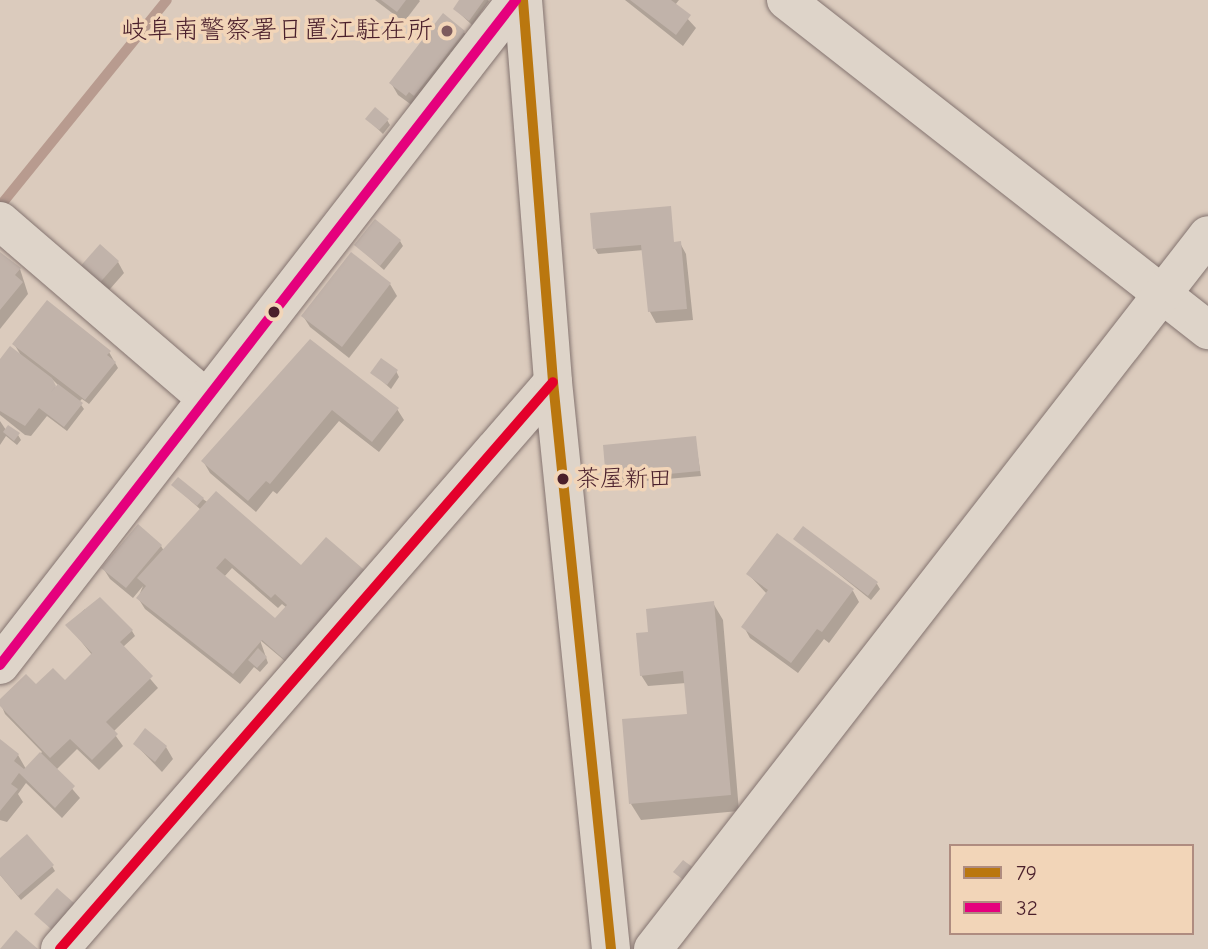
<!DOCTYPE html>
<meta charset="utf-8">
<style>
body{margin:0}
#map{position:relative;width:1208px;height:949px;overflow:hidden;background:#dbcbbd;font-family:"Comic Neue","Klee One",sans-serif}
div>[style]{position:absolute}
.shadow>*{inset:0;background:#0003}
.stream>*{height:10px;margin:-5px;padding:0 5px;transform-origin:5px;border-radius:5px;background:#b89b8f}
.building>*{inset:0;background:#c1b3aa}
.roads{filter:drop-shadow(0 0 2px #847470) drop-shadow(0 0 2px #847470)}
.minor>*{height:38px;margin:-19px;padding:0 19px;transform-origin:19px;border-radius:19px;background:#ded4c9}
.primary>*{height:38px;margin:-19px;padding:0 19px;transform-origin:19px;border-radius:19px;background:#ded4c9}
.bus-1>*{height:10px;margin:-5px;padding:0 5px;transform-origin:5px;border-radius:5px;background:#ba770f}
.bus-2>*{height:10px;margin:-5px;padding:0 5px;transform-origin:5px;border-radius:5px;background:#e5007d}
.bus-3>*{height:10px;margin:-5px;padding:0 5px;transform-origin:5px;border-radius:5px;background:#e4002b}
.dots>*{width:19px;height:19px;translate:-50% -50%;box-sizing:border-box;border:4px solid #f2d5b8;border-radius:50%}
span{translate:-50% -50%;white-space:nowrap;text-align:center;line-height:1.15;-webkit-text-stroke:7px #f2d5b8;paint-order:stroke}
.bus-label{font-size:24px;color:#4a1f2b}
.left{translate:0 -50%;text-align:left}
.poi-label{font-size:26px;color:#4a1f2b}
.right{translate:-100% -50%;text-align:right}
.legend{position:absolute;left:949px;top:844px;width:245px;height:91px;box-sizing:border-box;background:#f2d5b8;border:2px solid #af8c80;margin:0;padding:9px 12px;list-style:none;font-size:21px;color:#4a1f2b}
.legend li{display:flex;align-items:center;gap:14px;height:35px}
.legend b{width:35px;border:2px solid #af8c80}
</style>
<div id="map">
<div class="shadow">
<i style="clip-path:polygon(375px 0,419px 0,420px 1px,404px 22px)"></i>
<i style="clip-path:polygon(461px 0,488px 0,489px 1px,472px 25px,455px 9px)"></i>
<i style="clip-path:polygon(625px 0,679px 0,675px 5px,696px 28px,683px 46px)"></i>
<i style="clip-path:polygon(464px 32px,467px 37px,454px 53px,450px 52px,456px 62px,413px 106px,398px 95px,391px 83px)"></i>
<i style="clip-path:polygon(367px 119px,387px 120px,390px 125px,383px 134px)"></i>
<i style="clip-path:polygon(670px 208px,673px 244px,680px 243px,686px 254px,693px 320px,656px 323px,650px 312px,644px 250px,598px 254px,595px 249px)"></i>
<i style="clip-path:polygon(400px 241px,403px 246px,384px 270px,356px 245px)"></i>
<i style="clip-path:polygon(0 254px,20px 269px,28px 294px,0 329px)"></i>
<i style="clip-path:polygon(118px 262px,124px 273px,103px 297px,79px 270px)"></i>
<i style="clip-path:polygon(390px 284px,397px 296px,349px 358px,310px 327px,303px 316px)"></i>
<i style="clip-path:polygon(310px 341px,397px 409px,404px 420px,379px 452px,339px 421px,277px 494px,273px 491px,256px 512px,210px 473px,203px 461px)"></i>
<i style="clip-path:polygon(evenodd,14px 344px,109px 352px,118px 368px,89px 404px,82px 399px,79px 402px,84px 409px,67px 431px,47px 416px,31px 436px,25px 435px,0 415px,0 361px,22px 357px,14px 344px,51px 378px,59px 386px,56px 389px,51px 379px,51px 378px)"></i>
<i style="clip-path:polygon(396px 371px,399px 377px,391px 389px,373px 373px)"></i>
<i style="clip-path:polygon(0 421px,6px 430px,18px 435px,21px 440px,17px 445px,6px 436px,0 445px)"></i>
<i style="clip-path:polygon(695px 438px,701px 476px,610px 484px,607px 479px)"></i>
<i style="clip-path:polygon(evenodd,173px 485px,203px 499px,307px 573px,298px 672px,260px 640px,268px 663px,260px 672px,254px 667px,240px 684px,145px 609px,138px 598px,143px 586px,133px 598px,110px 579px,103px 568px,161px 546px,164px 551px,201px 510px,173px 485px,232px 568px,278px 608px,282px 604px,287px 608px,275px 621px,224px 577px,232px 568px)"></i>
<i style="clip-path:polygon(795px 539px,877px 584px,880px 589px,871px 600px)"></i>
<i style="clip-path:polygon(748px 574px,853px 591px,859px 602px,829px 643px,824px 639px,798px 673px,750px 638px,744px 627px,767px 594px)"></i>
<i style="clip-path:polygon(713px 603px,723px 620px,739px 811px,641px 820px,631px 804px,689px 715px,686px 683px,648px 686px,641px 675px,649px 633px)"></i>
<i style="clip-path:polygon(85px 609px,93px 617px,132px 631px,135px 636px,123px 647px,158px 688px,113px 732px,123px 746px,99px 770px,77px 749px,56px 770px,80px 798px,62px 818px,26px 783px,18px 794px,23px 802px,7px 822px,0 820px,0 741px,18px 755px,26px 769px,42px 752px,5px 714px,0 702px,36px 687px,65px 682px,92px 655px,68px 625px)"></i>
<i style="clip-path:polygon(135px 744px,166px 747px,173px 759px,162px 772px)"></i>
<i style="clip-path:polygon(0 860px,52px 866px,55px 871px,21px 900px,0 875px)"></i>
</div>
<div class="stream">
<i style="left:0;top:206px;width:265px;rotate:-51deg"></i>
</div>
<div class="building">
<i style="clip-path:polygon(381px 0,406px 0,397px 12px)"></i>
<i style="clip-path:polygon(459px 0,484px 0,469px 21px,453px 9px)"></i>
<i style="clip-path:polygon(630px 0,671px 0,691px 15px,676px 35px)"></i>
<i style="clip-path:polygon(443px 13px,465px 31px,414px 96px,409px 92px,406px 96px,389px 83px)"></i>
<i style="clip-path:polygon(375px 107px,389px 119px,379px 130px,365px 119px)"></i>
<i style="clip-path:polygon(671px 206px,674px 242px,681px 241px,687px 309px,648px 312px,641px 245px,593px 249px,590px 213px)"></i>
<i style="clip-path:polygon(375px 219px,401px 240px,380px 266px,354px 245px)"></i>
<i style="clip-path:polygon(100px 244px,119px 261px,96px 287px,77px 270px)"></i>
<i style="clip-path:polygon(0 252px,21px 268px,15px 275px,23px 282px,0 310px)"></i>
<i style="clip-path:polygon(351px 252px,391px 283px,342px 347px,301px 316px)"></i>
<i style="clip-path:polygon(47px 300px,111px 351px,107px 355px,116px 362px,85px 400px,12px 344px)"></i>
<i style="clip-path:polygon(310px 339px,399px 408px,372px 442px,332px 410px,270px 484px,266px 481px,248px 501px,201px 461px)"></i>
<i style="clip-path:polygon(10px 346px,52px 378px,56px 386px,50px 393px,58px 384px,83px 403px,64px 427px,39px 408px,25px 426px,0 411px,0 359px)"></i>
<i style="clip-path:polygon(381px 358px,398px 370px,387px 385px,370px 373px)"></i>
<i style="clip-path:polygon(8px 425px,20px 433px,14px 441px,3px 432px)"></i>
<i style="clip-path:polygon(696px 436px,700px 471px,606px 480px,603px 445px)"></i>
<i style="clip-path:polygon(178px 477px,204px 498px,197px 506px,171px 485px)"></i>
<i style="clip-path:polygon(evenodd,216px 491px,301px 565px,326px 537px,369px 574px,294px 668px,262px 640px,233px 674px,136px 598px,146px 586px,137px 578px,216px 491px,225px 558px,271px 598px,275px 594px,287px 605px,275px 618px,216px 568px,225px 558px)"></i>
<i style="clip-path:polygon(138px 524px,162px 545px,126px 588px,101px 568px)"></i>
<i style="clip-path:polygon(803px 526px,878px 582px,868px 596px,793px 539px)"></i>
<i style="clip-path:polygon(777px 533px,854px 589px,822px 632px,817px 629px,791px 663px,741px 627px,768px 590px,746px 574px)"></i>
<i style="clip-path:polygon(100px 597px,133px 630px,120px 642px,153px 676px,106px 722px,118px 734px,92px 760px,70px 739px,50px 758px,0 706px,0 699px,26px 674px,36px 684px,53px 668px,65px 680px,92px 653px,65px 625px)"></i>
<i style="clip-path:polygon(714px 601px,731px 795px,629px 804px,622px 719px,687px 714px,683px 671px,640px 676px,636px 633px,648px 632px,646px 609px)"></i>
<i style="clip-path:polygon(258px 648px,267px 657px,257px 668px,248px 660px)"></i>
<i style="clip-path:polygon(145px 728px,167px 746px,155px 762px,133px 744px)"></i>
<i style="clip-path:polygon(0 739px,19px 754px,14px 761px,24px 769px,40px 752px,75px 786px,55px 808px,19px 773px,11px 784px,18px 789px,0 811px)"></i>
<i style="clip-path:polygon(27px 834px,54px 865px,18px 896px,0 875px,0 858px)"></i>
<i style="clip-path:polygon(683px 860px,695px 869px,686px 882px,673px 872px)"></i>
<i style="clip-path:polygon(57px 888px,82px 910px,59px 936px,34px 914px)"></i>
<i style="clip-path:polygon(16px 930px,38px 949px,0 949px)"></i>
</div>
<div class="roads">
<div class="minor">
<i style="left:786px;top:0;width:536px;rotate:38.03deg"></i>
<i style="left:0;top:221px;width:272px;rotate:40.7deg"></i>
<i style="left:0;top:665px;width:842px;rotate:-52.19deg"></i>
<i style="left:60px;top:949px;width:751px;rotate:-48.99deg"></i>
<i style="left:653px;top:949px;width:904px;rotate:-52.14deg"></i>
</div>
<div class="primary">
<i style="left:523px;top:0;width:383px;rotate:85.5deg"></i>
<i style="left:553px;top:382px;width:570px;rotate:84.16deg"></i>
</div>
</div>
<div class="bus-1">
<i style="left:523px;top:0;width:383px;rotate:85.5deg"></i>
<i style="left:553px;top:382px;width:570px;rotate:84.16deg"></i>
</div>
<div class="bus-2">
<i style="left:0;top:665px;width:842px;rotate:-52.19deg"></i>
</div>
<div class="bus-3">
<i style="left:60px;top:949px;width:751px;rotate:-48.99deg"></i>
</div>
<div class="dots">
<i style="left:447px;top:31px;background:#7d5b5e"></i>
<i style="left:274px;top:312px;background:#4a1f2b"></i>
<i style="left:563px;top:479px;background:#4a1f2b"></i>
</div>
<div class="bus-label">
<span class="left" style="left:576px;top:479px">茶屋新田</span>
</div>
<div class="poi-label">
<span class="right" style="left:433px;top:31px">岐阜南警察署日置江駐在所</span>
</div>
<ul class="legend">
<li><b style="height:9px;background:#ba770f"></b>79</li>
<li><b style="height:9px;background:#e5007d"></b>32</li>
</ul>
</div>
